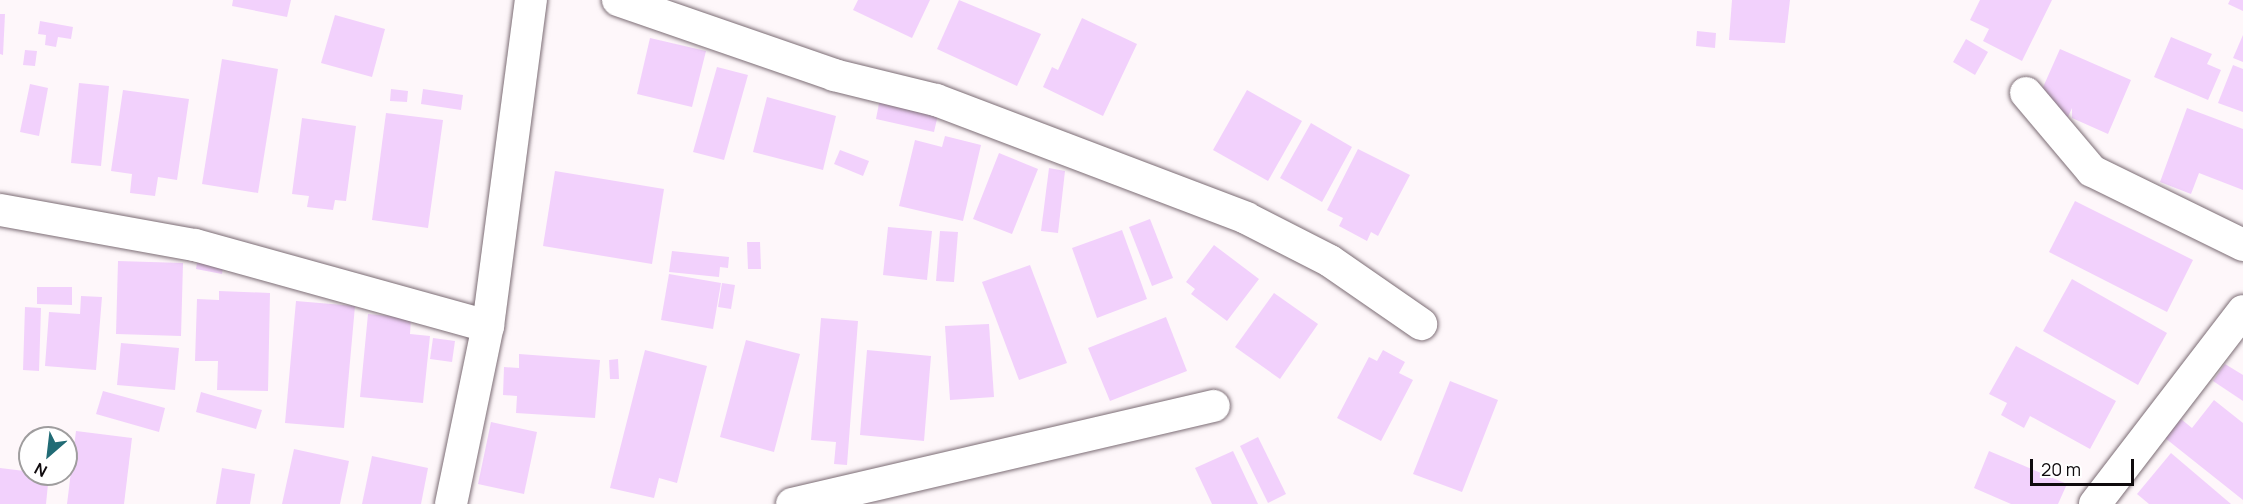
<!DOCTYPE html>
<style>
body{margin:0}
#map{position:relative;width:2243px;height:504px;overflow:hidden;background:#fef7fa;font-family:Manrope,sans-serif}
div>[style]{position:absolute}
.building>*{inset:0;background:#f2d1fc}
.roads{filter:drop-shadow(0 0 2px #7c6d75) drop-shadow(0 0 2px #7c6d75)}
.street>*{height:32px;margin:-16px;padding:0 16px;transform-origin:16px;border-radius:16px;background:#fff}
span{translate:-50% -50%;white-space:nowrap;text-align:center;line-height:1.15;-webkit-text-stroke:6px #fff;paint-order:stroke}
.north{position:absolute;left:18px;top:426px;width:60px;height:60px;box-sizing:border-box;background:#fff;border:2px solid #9f9d9e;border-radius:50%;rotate:208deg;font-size:16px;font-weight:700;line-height:24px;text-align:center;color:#0f0a0d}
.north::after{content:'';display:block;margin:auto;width:21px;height:27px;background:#216b75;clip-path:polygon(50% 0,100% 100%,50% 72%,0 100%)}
.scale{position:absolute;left:2030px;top:459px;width:104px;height:27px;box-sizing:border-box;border:3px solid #0f0a0d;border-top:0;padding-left:8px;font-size:18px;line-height:21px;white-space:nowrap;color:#0f0a0d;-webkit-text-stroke:4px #fff;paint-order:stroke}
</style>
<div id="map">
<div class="building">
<i style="clip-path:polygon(233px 0,291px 0,287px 17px,232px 6px)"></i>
<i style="clip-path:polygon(858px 0,930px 0,912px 38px,853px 10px)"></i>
<i style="clip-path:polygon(959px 0,1041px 34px,1017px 86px,937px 49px)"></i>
<i style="clip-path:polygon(1732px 0,1790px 0,1785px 43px,1729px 40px)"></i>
<i style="clip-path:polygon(1980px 0,2052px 0,2022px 61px,1983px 41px,1989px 29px,1970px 20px)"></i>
<i style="clip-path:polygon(2230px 0,2243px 0,2243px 11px,2228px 4px)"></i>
<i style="clip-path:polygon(0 14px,5px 14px,3px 55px,0 54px)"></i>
<i style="clip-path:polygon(335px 15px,385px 29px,372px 77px,321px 63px)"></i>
<i style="clip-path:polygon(1082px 18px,1137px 44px,1103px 116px,1043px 87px,1052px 67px,1058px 70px)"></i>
<i style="clip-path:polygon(40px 21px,73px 27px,71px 39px,58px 37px,56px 47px,45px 45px,46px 35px,38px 34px)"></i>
<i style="clip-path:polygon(1697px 31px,1716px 33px,1715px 48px,1696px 46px)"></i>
<i style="clip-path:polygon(2243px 35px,2243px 62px,2233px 58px)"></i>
<i style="clip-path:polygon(2171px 37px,2212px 54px,2207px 64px,2221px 70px,2208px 100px,2154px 77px)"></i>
<i style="clip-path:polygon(650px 38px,706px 51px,692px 107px,637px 94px)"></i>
<i style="clip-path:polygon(1966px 39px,1988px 52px,1975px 75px,1953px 62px)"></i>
<i style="clip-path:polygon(2060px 49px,2131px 80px,2108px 134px,2072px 118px,2072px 108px,2067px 119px,2048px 110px,2052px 99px,2040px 94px)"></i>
<i style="clip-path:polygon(25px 50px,37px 51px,35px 66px,23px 65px)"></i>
<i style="clip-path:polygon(222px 59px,278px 69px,258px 193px,202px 184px)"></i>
<i style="clip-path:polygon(2233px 65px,2243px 69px,2243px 112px,2218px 103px)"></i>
<i style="clip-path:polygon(717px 67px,748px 75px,724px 160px,693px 152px)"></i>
<i style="clip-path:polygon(79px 83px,109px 86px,101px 166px,71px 163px)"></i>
<i style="clip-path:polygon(30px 84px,48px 88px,39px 136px,20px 132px)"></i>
<i style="clip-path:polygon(391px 89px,408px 91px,407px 102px,390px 101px)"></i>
<i style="clip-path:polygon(423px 89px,463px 95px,461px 110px,421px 104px)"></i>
<i style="clip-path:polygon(123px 90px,189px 99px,177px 180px,158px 177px,155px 196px,130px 193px,132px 174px,111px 171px)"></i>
<i style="clip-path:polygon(1247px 90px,1302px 121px,1268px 181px,1213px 150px)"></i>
<i style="clip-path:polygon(881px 93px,940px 106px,934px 132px,876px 119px)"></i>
<i style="clip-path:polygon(767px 97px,836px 116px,823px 170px,753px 152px)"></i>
<i style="clip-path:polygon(2187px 108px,2243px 129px,2243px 190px,2199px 173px,2191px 194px,2160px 182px)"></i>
<i style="clip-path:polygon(386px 113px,443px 120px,428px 228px,372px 220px)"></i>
<i style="clip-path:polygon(302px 118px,356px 126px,346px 201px,335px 200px,333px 210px,307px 207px,309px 196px,292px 194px)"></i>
<i style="clip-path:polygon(1311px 123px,1352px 147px,1322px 202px,1280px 178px)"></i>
<i style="clip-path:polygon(945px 136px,981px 145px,963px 221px,899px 206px,915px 140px,942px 147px)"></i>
<i style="clip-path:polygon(1358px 149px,1410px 175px,1378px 236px,1371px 232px,1367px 241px,1339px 226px,1343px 218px,1327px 210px)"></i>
<i style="clip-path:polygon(840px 150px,869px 161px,863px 176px,834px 164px)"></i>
<i style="clip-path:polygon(999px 153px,1038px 169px,1012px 234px,973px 219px)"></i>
<i style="clip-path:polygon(1049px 168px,1065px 171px,1058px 233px,1041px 231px)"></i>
<i style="clip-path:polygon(555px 171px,664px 189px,652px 264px,543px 246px)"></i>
<i style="clip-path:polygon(2075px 201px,2193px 260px,2167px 312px,2049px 252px)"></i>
<i style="clip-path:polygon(1150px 219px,1173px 278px,1152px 286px,1129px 227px)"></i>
<i style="clip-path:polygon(888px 227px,932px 231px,927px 280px,883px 275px)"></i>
<i style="clip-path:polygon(1122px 230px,1147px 299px,1097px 318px,1072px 248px)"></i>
<i style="clip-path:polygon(940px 231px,958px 232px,954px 282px,936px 281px)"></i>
<i style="clip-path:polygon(747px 242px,760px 242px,761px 269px,748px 269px)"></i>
<i style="clip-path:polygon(1214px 245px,1259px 279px,1227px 321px,1191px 294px,1195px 289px,1186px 282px)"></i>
<i style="clip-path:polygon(199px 251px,225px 256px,222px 274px,196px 269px)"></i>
<i style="clip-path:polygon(672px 251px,729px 257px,728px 268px,720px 267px,719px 277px,669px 272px)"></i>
<i style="clip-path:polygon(118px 261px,183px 263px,181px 336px,116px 334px)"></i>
<i style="clip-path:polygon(1030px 265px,1067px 363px,1019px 380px,982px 282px)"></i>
<i style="clip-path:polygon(669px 274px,721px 283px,713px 329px,661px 320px)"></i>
<i style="clip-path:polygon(2072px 279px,2167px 333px,2138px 385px,2043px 331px)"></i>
<i style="clip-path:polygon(722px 283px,735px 285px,731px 309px,718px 307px)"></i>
<i style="clip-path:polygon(37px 287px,72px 287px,72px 305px,37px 304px)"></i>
<i style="clip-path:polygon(219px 291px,270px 293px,268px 391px,217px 390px,218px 361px,195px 361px,197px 299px,219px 300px)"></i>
<i style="clip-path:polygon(1274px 293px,1318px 324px,1280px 379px,1235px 347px)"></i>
<i style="clip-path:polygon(81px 296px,102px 297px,96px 370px,45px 366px,49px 312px,80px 314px)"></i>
<i style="clip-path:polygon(296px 301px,355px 306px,344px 428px,285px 423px)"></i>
<i style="clip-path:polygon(25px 307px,41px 308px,39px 371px,23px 370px)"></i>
<i style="clip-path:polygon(368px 314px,411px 318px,410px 334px,430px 336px,423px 403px,360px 397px)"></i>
<i style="clip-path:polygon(1166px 317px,1187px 371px,1110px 401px,1088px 348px)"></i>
<i style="clip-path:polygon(821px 318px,858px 321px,847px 465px,834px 464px,836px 442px,811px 440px)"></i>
<i style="clip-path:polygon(989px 324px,994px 397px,950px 400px,945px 326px)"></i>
<i style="clip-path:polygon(433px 338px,455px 341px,452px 362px,430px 359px)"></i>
<i style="clip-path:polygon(746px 340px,800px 354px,774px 452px,720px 437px)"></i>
<i style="clip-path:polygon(121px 343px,179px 348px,175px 390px,117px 385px)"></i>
<i style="clip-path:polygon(2016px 346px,2116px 401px,2090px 449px,2030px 416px,2024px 428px,2001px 415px,2007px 403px,1989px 394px)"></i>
<i style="clip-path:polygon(645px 350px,707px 366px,677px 483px,659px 478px,654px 498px,610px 488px)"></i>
<i style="clip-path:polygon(867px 350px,931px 356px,924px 441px,860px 435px)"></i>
<i style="clip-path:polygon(1383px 350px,1405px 362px,1399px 373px,1413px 380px,1381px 441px,1337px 418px,1369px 357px,1377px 361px)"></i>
<i style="clip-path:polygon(519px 354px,600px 360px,595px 418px,516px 413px,517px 396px,503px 395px,504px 367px,519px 368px)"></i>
<i style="clip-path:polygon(618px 359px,619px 379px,610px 379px,609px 360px)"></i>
<i style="clip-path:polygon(2225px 364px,2243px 375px,2243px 401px,2213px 381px)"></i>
<i style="clip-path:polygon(1450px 381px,1498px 400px,1462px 492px,1413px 474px)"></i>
<i style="clip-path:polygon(103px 391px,165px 408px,159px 432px,96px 414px)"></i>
<i style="clip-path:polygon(201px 392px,262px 410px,256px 429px,196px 412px)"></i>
<i style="clip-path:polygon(2214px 400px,2243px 423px,2243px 500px,2165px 438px,2181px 419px,2192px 428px)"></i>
<i style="clip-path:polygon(491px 422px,537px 432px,524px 494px,478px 484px)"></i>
<i style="clip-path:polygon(76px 431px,132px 438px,124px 504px,67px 504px)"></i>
<i style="clip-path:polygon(1258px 437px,1286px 494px,1268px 503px,1240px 446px)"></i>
<i style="clip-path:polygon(294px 449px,349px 461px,340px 504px,282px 504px)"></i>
<i style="clip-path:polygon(1233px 451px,1258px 504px,1212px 504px,1195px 468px)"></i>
<i style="clip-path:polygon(1989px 451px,2067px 484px,2058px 504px,2011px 504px,1974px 488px)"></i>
<i style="clip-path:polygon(2171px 453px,2231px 504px,2149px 504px,2137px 494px)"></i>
<i style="clip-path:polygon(372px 456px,428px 468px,421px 504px,362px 504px)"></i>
<i style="clip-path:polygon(0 468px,49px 474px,46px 504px,0 504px)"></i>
<i style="clip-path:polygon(222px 468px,255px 474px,250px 504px,216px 504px)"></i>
</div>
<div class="roads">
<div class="street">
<i style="left:618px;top:0;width:229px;rotate:19.1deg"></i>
<i style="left:834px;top:75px;width:105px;rotate:13.8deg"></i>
<i style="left:936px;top:100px;width:332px;rotate:20.8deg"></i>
<i style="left:1246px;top:218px;width:94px;rotate:27.1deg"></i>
<i style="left:1330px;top:261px;width:111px;rotate:34.7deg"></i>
<i style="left:2026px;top:93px;width:102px;rotate:49.8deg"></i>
<i style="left:2092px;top:171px;width:168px;rotate:26.1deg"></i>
<i style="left:0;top:210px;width:198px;rotate:10.2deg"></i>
<i style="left:195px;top:245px;width:304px;rotate:15.5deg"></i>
<i style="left:451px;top:504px;width:182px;rotate:-78.3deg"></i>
<i style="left:488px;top:326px;width:329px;rotate:-82.5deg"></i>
<i style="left:792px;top:504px;width:433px;rotate:-13.1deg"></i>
<i style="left:2095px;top:504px;width:243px;rotate:-52.5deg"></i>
</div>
</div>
<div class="north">N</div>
<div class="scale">20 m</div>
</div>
